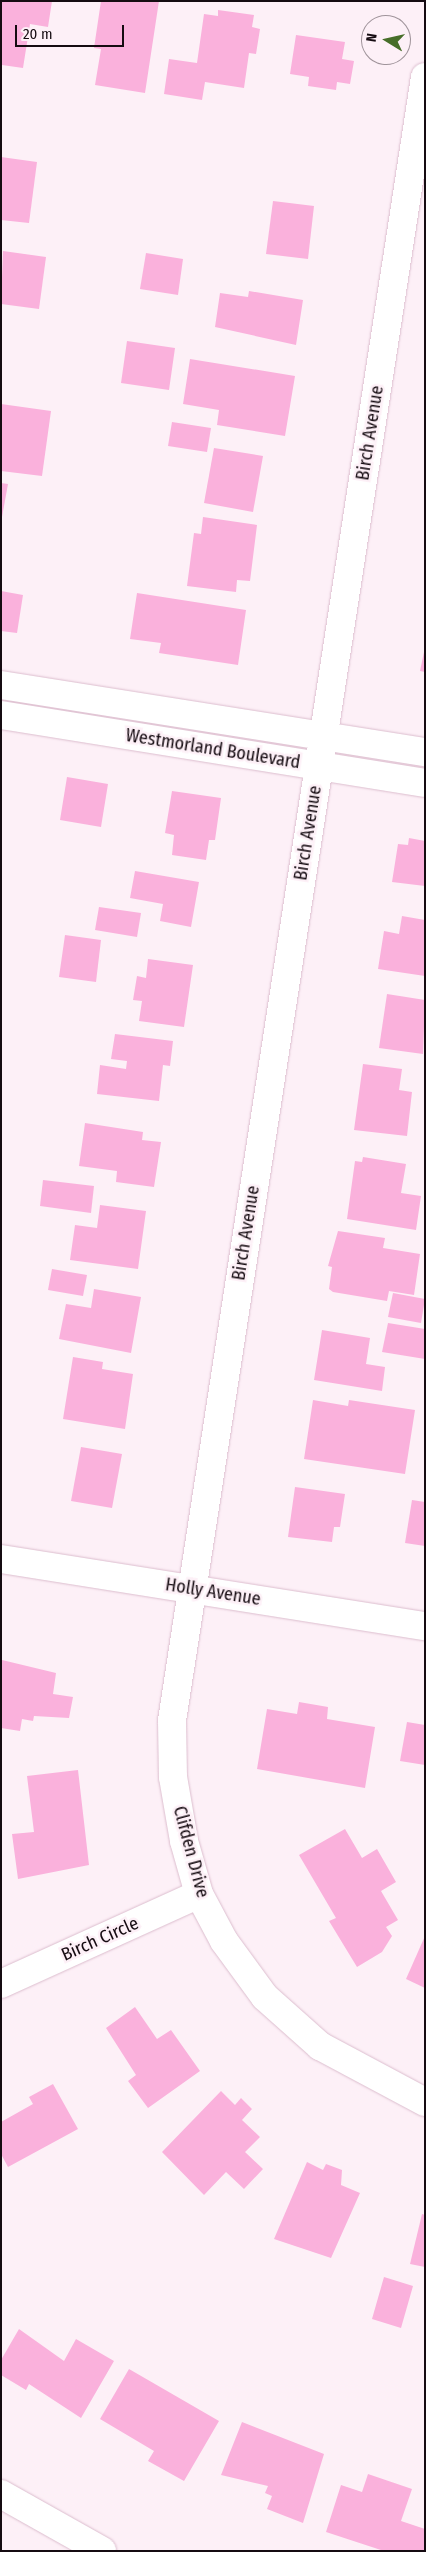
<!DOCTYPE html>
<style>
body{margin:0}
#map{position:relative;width:426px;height:2552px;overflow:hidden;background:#fdf0f7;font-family:"Fira Sans Condensed",sans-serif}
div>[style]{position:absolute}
.building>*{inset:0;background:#fab1dc}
.roads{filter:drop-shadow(0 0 1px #dcbdce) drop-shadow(0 0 1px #dcbdce)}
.street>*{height:28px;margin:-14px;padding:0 14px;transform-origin:14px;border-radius:14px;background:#fff}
span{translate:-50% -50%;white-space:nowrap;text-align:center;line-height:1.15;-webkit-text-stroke:5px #fdf0f7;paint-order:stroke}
.street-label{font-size:18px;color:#150b11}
.frame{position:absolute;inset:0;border:2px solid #150b11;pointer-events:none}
.north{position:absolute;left:361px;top:15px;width:50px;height:50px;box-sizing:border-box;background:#fdf0f7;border:1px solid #a0949b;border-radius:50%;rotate:279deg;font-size:14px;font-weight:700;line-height:20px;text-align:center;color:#150b11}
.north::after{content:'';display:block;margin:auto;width:18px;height:22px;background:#476e29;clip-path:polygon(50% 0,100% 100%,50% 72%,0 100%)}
.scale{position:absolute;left:15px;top:25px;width:109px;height:22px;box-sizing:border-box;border:2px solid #150b11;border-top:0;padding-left:6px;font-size:15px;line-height:18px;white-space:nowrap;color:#150b11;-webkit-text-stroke:4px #fdf0f7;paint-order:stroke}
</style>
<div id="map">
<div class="building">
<i style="clip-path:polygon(1px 1px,52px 1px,48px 27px,30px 24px,23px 68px,2px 65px)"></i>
<i style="clip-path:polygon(101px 1px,159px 1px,145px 93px,95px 85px,101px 49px,94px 48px)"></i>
<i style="clip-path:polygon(218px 10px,254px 15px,252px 27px,260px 29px,256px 54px,249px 53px,244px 88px,205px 82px,202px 100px,164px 94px,169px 59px,197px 63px,204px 14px,218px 16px)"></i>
<i style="clip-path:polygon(296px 35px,345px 42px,342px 59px,354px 61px,350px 84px,337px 82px,336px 90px,308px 86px,309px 77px,290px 74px)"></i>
<i style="clip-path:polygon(1px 157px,37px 162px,29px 223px,1px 220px)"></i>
<i style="clip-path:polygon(273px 201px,314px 206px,308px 259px,266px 254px)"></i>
<i style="clip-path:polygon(3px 251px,46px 257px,39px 309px,1px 304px)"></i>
<i style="clip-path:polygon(146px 253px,183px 259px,178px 295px,140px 289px)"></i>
<i style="clip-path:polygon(249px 291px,303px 300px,296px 345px,215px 327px,220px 293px,248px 297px)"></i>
<i style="clip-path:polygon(127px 341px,175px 348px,169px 390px,121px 383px)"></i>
<i style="clip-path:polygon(190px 359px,295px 376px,285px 436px,217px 425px,219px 410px,183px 404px)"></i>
<i style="clip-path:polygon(1px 404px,51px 411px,42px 476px,1px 471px)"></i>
<i style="clip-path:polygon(172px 422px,211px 428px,207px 452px,168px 446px)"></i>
<i style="clip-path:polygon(214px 448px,263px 456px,253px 512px,204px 503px)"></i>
<i style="clip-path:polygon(1px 483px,8px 484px,2px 517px,1px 517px)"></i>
<i style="clip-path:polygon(203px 517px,257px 525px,250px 581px,237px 580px,236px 592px,187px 586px,194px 533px,201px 534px)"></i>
<i style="clip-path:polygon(1px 591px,23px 595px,17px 633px,1px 631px)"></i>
<i style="clip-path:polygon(137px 593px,246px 610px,238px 665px,159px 653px,161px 643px,130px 639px)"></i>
<i style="clip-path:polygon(424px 652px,425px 652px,425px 672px,420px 671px)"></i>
<i style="clip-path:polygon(67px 777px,108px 784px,101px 827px,60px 820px)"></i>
<i style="clip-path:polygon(172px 791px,221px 798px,215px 840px,209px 840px,206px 860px,172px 855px,174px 835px,165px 833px)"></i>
<i style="clip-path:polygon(409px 838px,425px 841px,425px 886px,392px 882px,398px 844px,408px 845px)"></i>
<i style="clip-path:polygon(135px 871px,199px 882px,191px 927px,160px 921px,163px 904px,130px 898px)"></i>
<i style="clip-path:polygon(99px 907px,141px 913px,137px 937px,95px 930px)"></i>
<i style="clip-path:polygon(402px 916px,425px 920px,425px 976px,378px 969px,384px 931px,399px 934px)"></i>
<i style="clip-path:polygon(65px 935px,101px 940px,96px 982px,59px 977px)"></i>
<i style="clip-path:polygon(148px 959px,193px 965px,184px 1027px,139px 1021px,142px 1001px,133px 1000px,137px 976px,146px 978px)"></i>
<i style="clip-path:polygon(387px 994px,425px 1000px,423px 1054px,379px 1048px)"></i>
<i style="clip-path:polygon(115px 1034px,173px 1041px,170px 1066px,163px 1065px,159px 1101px,97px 1094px,100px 1065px,126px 1069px,127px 1061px,111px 1059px)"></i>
<i style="clip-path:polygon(363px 1064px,402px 1069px,399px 1090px,412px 1092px,407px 1136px,354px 1130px)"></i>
<i style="clip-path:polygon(85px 1123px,143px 1132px,142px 1140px,161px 1142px,154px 1187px,116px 1182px,117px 1171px,79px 1166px)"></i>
<i style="clip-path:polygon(363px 1157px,406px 1164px,401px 1193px,421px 1196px,416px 1230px,347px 1219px,355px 1161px,362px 1162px)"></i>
<i style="clip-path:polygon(43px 1180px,94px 1186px,91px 1213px,40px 1206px)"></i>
<i style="clip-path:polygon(100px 1205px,146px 1211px,138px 1269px,70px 1260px,75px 1225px,97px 1228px)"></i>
<i style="clip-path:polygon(338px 1231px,385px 1238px,383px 1248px,420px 1254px,414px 1295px,389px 1291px,387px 1301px,333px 1292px,329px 1289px,332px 1267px,328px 1266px)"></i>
<i style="clip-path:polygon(52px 1269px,87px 1275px,83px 1296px,48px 1290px)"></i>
<i style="clip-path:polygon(94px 1289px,141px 1297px,131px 1353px,59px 1339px,66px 1304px,91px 1308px)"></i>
<i style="clip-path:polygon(393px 1293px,425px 1299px,421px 1323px,388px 1317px)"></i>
<i style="clip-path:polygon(388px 1323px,425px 1329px,425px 1359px,382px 1352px)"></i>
<i style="clip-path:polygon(322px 1330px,370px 1338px,366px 1364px,385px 1367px,382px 1391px,314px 1380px)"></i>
<i style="clip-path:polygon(73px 1357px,103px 1362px,102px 1369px,133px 1374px,125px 1429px,63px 1419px)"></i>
<i style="clip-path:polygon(313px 1400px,348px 1406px,349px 1400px,415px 1410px,405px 1474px,304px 1459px)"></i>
<i style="clip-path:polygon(81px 1447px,122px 1454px,112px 1508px,71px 1501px)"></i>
<i style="clip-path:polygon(295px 1487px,345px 1494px,340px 1527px,334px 1527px,332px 1542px,288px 1537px)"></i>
<i style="clip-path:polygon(412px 1500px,425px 1502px,425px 1546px,405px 1543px)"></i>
<i style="clip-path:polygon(2px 1660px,56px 1673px,53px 1694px,73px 1697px,69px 1718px,34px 1716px,33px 1721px,22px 1719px,20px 1731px,1px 1728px)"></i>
<i style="clip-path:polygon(299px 1702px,328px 1707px,327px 1719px,375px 1727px,365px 1788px,257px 1769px,267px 1709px,297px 1714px)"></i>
<i style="clip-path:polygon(407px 1722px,425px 1725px,425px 1765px,400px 1761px)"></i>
<i style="clip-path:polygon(78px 1770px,89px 1865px,18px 1879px,12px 1834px,34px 1832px,27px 1776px)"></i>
<i style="clip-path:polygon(345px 1829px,362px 1858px,377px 1849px,396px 1882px,381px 1891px,398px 1920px,386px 1927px,392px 1936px,382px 1952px,357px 1967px,329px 1921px,336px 1918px,299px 1855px)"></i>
<i style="clip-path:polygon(425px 1936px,425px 1988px,406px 1979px)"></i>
<i style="clip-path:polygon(135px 2007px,157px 2039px,171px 2030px,200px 2071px,148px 2108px,128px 2081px,136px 2075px,106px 2028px)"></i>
<i style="clip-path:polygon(53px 2084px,78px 2129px,8px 2167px,1px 2154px,1px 2122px,33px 2104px,29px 2097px)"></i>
<i style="clip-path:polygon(221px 2091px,235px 2105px,241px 2098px,252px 2109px,242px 2120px,260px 2137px,245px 2152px,263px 2169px,244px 2189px,226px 2172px,204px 2195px,162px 2152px)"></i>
<i style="clip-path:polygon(307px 2162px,323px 2170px,326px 2164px,342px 2170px,341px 2185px,360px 2193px,331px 2258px,274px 2239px)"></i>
<i style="clip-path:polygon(422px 2214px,425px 2215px,425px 2267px,410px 2264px)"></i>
<i style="clip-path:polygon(384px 2277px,413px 2286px,401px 2328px,372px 2319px)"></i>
<i style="clip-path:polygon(19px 2329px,64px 2361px,76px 2339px,114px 2361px,81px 2418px,29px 2384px,26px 2390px,1px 2375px,1px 2360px)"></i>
<i style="clip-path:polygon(129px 2369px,219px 2421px,184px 2481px,148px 2461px,154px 2451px,100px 2419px)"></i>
<i style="clip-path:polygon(242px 2422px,324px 2454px,303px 2523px,267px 2509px,272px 2496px,265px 2493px,268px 2486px,221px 2475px)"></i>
<i style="clip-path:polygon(368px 2474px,412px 2489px,401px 2521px,425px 2529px,425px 2551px,384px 2551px,326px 2532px,341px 2485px,362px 2492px)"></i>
</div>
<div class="roads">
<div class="street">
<i style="left:425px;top:77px;width:1663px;rotate:98.75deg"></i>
<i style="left:172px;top:1721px;width:56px;rotate:89deg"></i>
<i style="left:173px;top:1777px;width:65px;rotate:80.2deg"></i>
<i style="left:184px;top:1841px;width:55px;rotate:74.2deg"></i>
<i style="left:199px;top:1894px;width:53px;rotate:62deg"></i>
<i style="left:224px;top:1941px;width:69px;rotate:53.8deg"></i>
<i style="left:265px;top:1997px;width:74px;rotate:41.7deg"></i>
<i style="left:320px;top:2046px;width:119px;rotate:28.1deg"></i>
<i style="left:1px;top:685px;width:429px;rotate:9deg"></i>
<i style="left:1px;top:715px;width:429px;rotate:9.1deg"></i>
<i style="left:1px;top:1559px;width:429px;rotate:9deg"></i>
<i style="left:1px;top:1984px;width:217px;rotate:-24.4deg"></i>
<i style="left:1px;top:2494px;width:116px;rotate:29.4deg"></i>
</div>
</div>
<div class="street-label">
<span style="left:370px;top:433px;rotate:-81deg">Birch Avenue</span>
<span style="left:213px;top:749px;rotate:9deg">Westmorland Boulevard</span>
<span style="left:308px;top:833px;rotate:-81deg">Birch Avenue</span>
<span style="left:246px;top:1233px;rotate:-81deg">Birch Avenue</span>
<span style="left:213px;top:1592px;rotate:9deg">Holly Avenue</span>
<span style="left:191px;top:1852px;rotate:75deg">Clifden Drive</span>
<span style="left:100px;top:1939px;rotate:-24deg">Birch Circle</span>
</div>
<div class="frame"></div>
<div class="north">N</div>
<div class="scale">20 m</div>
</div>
